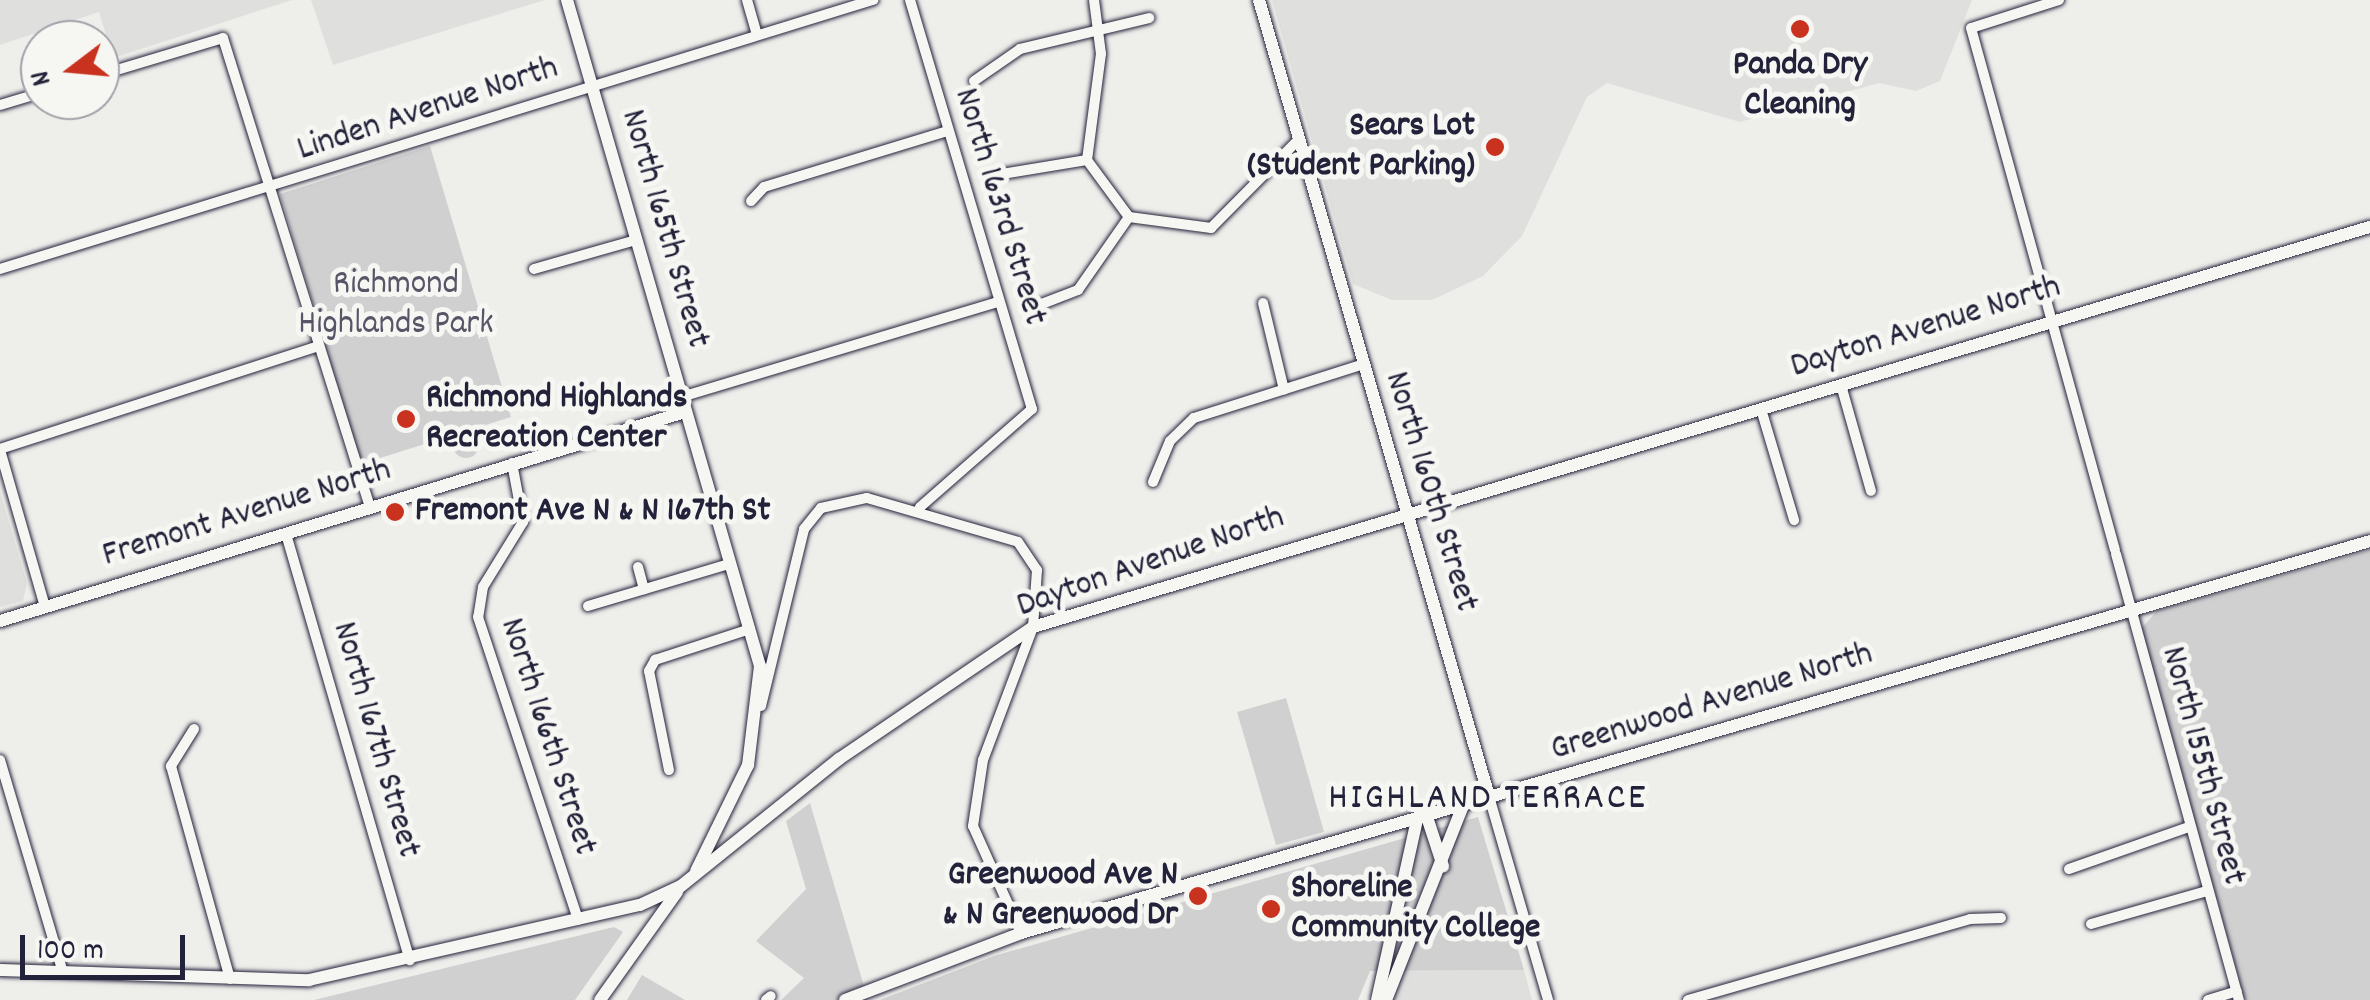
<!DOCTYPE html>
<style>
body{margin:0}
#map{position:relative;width:2370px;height:1000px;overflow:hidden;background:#eeeeeb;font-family:Dekko,sans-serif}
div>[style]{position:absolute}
.built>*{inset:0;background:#dfdfde}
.green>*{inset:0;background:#d0d0d1}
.round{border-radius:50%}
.roads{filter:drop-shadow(0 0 2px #22223b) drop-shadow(0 0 2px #22223b)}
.minor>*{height:10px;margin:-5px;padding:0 5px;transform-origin:5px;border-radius:5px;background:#f6f6f2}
.tertiary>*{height:12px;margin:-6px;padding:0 6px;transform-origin:6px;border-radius:6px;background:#f6f6f2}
.dots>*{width:28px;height:28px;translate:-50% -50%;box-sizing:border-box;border:5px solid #f6f6f2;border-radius:50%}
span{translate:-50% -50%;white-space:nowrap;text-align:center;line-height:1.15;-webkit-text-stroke:10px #f6f6f2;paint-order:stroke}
.poi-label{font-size:35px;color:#22223b;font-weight:700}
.right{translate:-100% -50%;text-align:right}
.left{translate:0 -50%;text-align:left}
.street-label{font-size:35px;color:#22223b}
.park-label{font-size:35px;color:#565668}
.neighbourhood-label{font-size:38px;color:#22223b;letter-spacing:2.5px}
.north{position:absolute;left:20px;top:20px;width:100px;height:100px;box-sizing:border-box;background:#f6f6f2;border:2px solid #a1a1a9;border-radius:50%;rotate:254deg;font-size:28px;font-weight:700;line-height:40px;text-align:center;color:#22223b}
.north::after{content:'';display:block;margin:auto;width:35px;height:45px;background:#c8321e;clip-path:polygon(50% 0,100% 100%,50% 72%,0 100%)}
.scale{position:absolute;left:20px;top:935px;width:165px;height:45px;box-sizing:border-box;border:5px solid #22223b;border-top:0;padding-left:12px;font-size:30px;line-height:35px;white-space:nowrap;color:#22223b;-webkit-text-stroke:8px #f6f6f2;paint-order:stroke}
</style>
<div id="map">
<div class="built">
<i style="clip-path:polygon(0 0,292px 0,113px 58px,99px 12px,0 45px)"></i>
<i style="clip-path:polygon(311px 0,545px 0,333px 65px)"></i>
<i style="clip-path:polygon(1272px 0,1972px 0,1940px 81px,1916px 91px,1879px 83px,1740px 122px,1607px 83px,1587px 97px,1522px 236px,1483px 276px,1432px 300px,1392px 300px,1353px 284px)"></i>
<i style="clip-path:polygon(0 492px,27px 583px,23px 601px,0 607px)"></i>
<i style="clip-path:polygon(1524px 970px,1532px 1000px,1392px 1000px,1402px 971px)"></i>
</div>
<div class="green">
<i style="clip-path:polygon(430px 146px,511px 417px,361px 464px,280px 194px)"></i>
<i class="round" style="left:453px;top:432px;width:26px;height:26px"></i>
<i style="clip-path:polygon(2370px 550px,2370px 1000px,2245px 1000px,2141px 629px,2157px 611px)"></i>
<i style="clip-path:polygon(1286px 698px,1324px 832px,1276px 845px,1237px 712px)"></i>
<i style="clip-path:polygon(810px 803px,868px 1000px,781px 1000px,804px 978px,756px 941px,806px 889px,786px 821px)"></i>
<i style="clip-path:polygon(1478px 817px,1524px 970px,1370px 971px,1358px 1000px,880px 1000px,994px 956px)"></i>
<i style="clip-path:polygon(614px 927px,623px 932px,575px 1000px,314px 1000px)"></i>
<i style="clip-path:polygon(642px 975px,685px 1000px,627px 1000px)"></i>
</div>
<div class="roads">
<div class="minor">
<i style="left:747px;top:0;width:36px;rotate:74deg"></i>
<i style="left:910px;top:0;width:427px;rotate:73.4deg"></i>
<i style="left:1032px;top:409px;width:149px;rotate:138.8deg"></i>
<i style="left:2059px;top:0;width:92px;rotate:162.3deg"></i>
<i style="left:1971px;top:28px;width:541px;rotate:74.58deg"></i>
<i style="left:100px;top:75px;width:128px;rotate:-16.7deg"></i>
<i style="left:223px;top:38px;width:492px;rotate:72.6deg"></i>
<i style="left:974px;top:81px;width:56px;rotate:-34.8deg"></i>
<i style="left:1020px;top:49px;width:133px;rotate:-13.5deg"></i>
<i style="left:0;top:105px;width:42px;rotate:-16.7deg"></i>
<i style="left:996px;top:175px;width:92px;rotate:-9.4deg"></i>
<i style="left:751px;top:201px;width:19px;rotate:-47deg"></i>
<i style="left:764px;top:187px;width:191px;rotate:-17deg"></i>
<i style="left:1129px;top:217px;width:83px;rotate:7.6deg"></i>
<i style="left:1211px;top:228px;width:125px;rotate:-45.3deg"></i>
<i style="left:0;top:269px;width:914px;rotate:-17.13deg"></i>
<i style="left:534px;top:269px;width:106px;rotate:-15.9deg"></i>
<i style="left:1263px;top:303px;width:89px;rotate:76.4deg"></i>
<i style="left:1039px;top:305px;width:42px;rotate:-21deg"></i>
<i style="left:1078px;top:290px;width:89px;rotate:-55.1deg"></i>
<i style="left:1129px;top:217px;width:71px;rotate:-126.4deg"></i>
<i style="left:1087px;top:160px;width:107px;rotate:-82.5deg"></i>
<i style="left:1101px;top:54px;width:54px;rotate:-97.4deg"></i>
<i style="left:1841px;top:385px;width:110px;rotate:74.2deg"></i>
<i style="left:681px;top:397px;width:331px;rotate:-16.7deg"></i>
<i style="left:1761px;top:409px;width:116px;rotate:73.4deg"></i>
<i style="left:0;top:449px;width:334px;rotate:-17.9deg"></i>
<i style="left:0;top:450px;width:163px;rotate:74deg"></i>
<i style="left:512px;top:463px;width:60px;rotate:79.4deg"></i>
<i style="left:523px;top:522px;width:76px;rotate:121.6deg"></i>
<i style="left:483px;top:587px;width:30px;rotate:99deg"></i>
<i style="left:478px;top:617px;width:319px;rotate:71.7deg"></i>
<i style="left:1153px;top:482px;width:44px;rotate:-67.5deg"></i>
<i style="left:1170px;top:441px;width:33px;rotate:-44deg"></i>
<i style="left:1194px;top:418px;width:175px;rotate:-17.6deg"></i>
<i style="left:286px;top:534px;width:444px;rotate:73.8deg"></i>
<i style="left:2116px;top:554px;width:463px;rotate:74.6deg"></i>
<i style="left:638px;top:567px;width:23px;rotate:75deg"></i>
<i style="left:588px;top:606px;width:147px;rotate:-16.6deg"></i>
<i style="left:761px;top:706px;width:182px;rotate:-76.3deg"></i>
<i style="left:804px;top:529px;width:27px;rotate:-51deg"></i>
<i style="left:821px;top:508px;width:47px;rotate:-12.3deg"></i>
<i style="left:867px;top:498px;width:157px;rotate:16.2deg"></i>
<i style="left:1018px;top:542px;width:34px;rotate:56deg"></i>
<i style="left:1037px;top:570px;width:57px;rotate:94deg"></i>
<i style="left:1033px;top:627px;width:142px;rotate:110.6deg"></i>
<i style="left:983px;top:760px;width:67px;rotate:98.6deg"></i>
<i style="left:973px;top:826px;width:117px;rotate:65.8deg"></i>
<i style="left:194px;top:729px;width:44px;rotate:121.9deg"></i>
<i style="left:171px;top:766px;width:221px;rotate:74.5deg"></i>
<i style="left:0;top:760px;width:222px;rotate:73.5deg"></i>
<i style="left:669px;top:770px;width:101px;rotate:-101.4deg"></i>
<i style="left:649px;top:671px;width:13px;rotate:-61deg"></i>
<i style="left:655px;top:660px;width:100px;rotate:-18.1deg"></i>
<i style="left:1490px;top:800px;width:208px;rotate:73.8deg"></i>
<i style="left:2069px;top:869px;width:127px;rotate:-19.3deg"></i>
<i style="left:2091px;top:924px;width:121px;rotate:-15.9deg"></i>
<i style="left:766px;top:1000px;width:6px;rotate:-39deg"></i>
<i style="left:1688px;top:1000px;width:293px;rotate:-16deg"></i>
<i style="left:1970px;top:919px;width:31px;rotate:-2deg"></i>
<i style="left:2208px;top:1000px;width:30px;rotate:-17deg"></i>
</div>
<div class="tertiary">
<i style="left:567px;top:0;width:693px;rotate:73.84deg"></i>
<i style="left:760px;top:666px;width:100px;rotate:96.9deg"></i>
<i style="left:748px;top:765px;width:118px;rotate:116.1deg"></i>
<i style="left:1259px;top:0;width:833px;rotate:73.89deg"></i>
<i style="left:0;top:621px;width:716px;rotate:-16.97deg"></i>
<i style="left:1427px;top:817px;width:52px;rotate:71.9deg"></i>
<i style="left:0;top:970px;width:309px;rotate:1.9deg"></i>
<i style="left:309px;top:980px;width:339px;rotate:-12.8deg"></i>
<i style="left:640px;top:905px;width:45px;rotate:-24.9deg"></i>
<i style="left:681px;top:886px;width:203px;rotate:-38.8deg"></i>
<i style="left:839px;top:759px;width:235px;rotate:-34.2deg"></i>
<i style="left:1033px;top:627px;width:1396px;rotate:-16.66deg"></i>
<i style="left:600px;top:1000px;width:133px;rotate:-54.5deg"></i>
<i style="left:845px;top:1000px;width:188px;rotate:-20.8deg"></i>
<i style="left:1021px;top:933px;width:1405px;rotate:-16.2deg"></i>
<i style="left:1377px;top:1000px;width:184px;rotate:-77.5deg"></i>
<i style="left:1386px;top:1000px;width:206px;rotate:-68.4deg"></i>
</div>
</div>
<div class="dots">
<i style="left:1800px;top:29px;background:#c8321e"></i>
<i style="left:1495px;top:147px;background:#c8321e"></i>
<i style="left:406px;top:419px;background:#c8321e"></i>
<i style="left:395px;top:512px;background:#c8321e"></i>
<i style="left:1198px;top:896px;background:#c8321e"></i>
<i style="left:1271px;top:909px;background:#c8321e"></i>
</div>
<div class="poi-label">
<span style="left:1800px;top:86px">Panda Dry<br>Cleaning</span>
<span class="right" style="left:1475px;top:147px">Sears Lot<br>(Student Parking)</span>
<span class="left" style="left:426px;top:419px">Richmond Highlands<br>Recreation Center</span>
<span class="left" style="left:415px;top:512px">Fremont Ave N &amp; N 167th St</span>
<span class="right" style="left:1178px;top:896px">Greenwood Ave N<br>&amp; N Greenwood Dr</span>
<span class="left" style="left:1291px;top:909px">Shoreline<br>Community College</span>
</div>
<div class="street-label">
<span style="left:428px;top:110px;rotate:-18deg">Linden Avenue North</span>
<span style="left:999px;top:207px;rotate:73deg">North 163rd Street</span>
<span style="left:664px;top:229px;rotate:74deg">North 165th Street</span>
<span style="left:1926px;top:328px;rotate:-17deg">Dayton Avenue North</span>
<span style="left:1430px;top:492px;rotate:73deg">North 160th Street</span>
<span style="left:247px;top:514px;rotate:-17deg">Fremont Avenue North</span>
<span style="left:1151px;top:563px;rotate:-19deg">Dayton Avenue North</span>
<span style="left:1712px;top:703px;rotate:-17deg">Greenwood Avenue North</span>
<span style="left:547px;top:737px;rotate:72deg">North 166th Street</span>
<span style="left:375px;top:740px;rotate:74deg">North 167th Street</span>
<span style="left:2202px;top:766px;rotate:75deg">North 155th Street</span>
</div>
<div class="park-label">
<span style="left:396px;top:305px">Richmond<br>Highlands Park</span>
</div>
<div class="neighbourhood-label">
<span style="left:1488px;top:800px">HIGHLAND TERRACE</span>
</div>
<div class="north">N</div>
<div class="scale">100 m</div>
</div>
